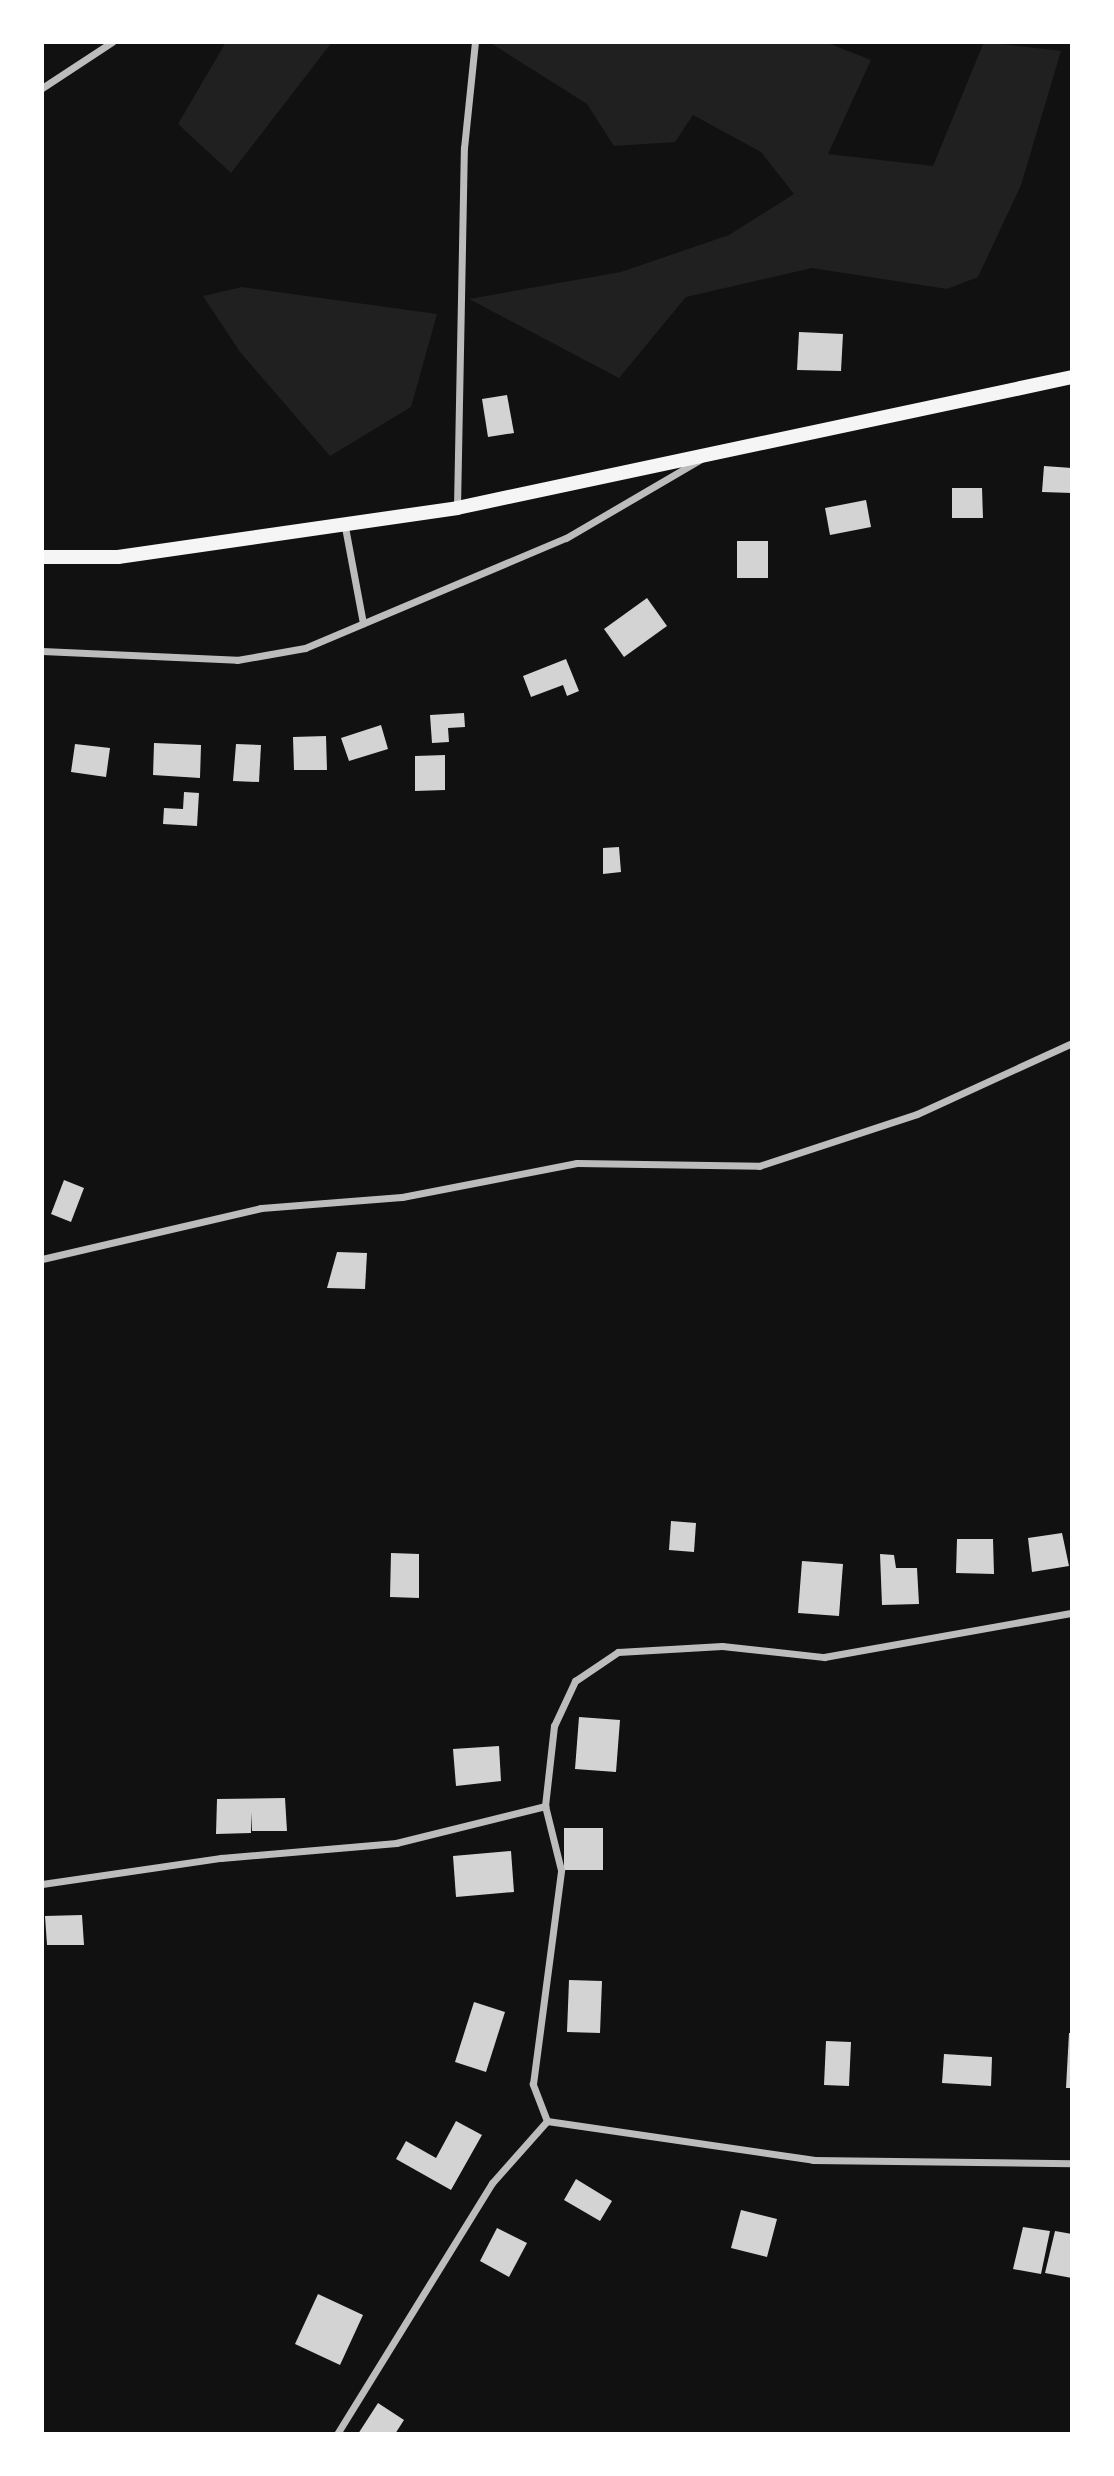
<!DOCTYPE html>
<style>
body{margin:0}
#map{position:relative;width:1114px;height:2476px;overflow:hidden;background:#111;font-family:Overpass,sans-serif}
div>[style]{position:absolute}
.green>*{inset:0;background:#202020}
.building>*{inset:0;background:#d3d3d3}
.minor>*{height:7px;margin:-3.5px;padding:0 3.5px;transform-origin:3.5px;border-radius:3.5px;background:#bcbcbc}
.secondary>*{height:14px;margin:-7px;padding:0 7px;transform-origin:7px;border-radius:7px;background:#f5f5f5}
span{translate:-50% -50%;white-space:nowrap;text-align:center;line-height:1.15;-webkit-text-stroke:5px #fff;paint-order:stroke}
.frame{position:absolute;inset:0;border:44px solid #fff;pointer-events:none}
</style>
<div id="map">
<div class="green">
<i style="clip-path:polygon(226px 42px,332px 42px,231px 173px,178px 124px)"></i>
<i style="clip-path:polygon(489px 42px,825px 42px,871px 60px,828px 154px,933px 166px,984px 42px,1061px 51px,1021px 185px,978px 277px,947px 289px,812px 268px,686px 297px,619px 378px,469px 299px,621px 272px,729px 235px,794px 194px,761px 152px,693px 115px,675px 142px,614px 146px,587px 104px)"></i>
<i style="clip-path:polygon(242px 287px,437px 314px,411px 407px,330px 456px,240px 352px,203px 296px)"></i>
</div>
<div class="building">
<i style="clip-path:polygon(799px 332px,843px 334px,841px 371px,797px 370px)"></i>
<i style="clip-path:polygon(507px 395px,514px 433px,488px 437px,482px 399px)"></i>
<i style="clip-path:polygon(1044px 466px,1072px 468px,1072px 493px,1042px 492px)"></i>
<i style="clip-path:polygon(952px 488px,982px 488px,983px 518px,952px 518px)"></i>
<i style="clip-path:polygon(866px 500px,871px 527px,830px 535px,825px 508px)"></i>
<i style="clip-path:polygon(737px 541px,768px 541px,768px 578px,737px 578px)"></i>
<i style="clip-path:polygon(647px 598px,667px 626px,624px 657px,604px 629px)"></i>
<i style="clip-path:polygon(566px 659px,579px 691px,567px 696px,563px 685px,531px 697px,523px 676px)"></i>
<i style="clip-path:polygon(464px 713px,465px 727px,448px 728px,449px 742px,432px 743px,430px 715px)"></i>
<i style="clip-path:polygon(381px 725px,388px 749px,349px 761px,341px 738px)"></i>
<i style="clip-path:polygon(326px 736px,327px 770px,294px 770px,293px 737px)"></i>
<i style="clip-path:polygon(154px 743px,201px 745px,200px 778px,153px 775px)"></i>
<i style="clip-path:polygon(75px 744px,110px 748px,106px 777px,71px 772px)"></i>
<i style="clip-path:polygon(236px 744px,261px 745px,259px 782px,233px 781px)"></i>
<i style="clip-path:polygon(445px 755px,445px 790px,415px 791px,415px 756px)"></i>
<i style="clip-path:polygon(184px 792px,199px 793px,197px 826px,163px 824px,164px 808px,183px 809px)"></i>
<i style="clip-path:polygon(619px 847px,621px 872px,603px 874px,603px 848px)"></i>
<i style="clip-path:polygon(64px 1180px,84px 1188px,71px 1222px,51px 1214px)"></i>
<i style="clip-path:polygon(337px 1252px,367px 1253px,365px 1289px,327px 1288px)"></i>
<i style="clip-path:polygon(671px 1521px,696px 1523px,694px 1552px,669px 1550px)"></i>
<i style="clip-path:polygon(1062px 1533px,1069px 1566px,1032px 1572px,1028px 1538px)"></i>
<i style="clip-path:polygon(957px 1539px,993px 1539px,994px 1574px,956px 1573px)"></i>
<i style="clip-path:polygon(391px 1553px,419px 1554px,419px 1598px,390px 1597px)"></i>
<i style="clip-path:polygon(880px 1554px,894px 1555px,896px 1568px,917px 1568px,919px 1604px,882px 1605px)"></i>
<i style="clip-path:polygon(802px 1561px,843px 1564px,839px 1616px,798px 1613px)"></i>
<i style="clip-path:polygon(579px 1717px,620px 1720px,616px 1772px,575px 1769px)"></i>
<i style="clip-path:polygon(499px 1746px,501px 1781px,456px 1786px,453px 1749px)"></i>
<i style="clip-path:polygon(285px 1798px,287px 1831px,252px 1831px,251px 1812px,251px 1833px,216px 1834px,217px 1799px)"></i>
<i style="clip-path:polygon(564px 1828px,603px 1828px,603px 1870px,564px 1870px)"></i>
<i style="clip-path:polygon(511px 1851px,514px 1892px,456px 1897px,453px 1856px)"></i>
<i style="clip-path:polygon(82px 1915px,84px 1945px,47px 1945px,45px 1916px)"></i>
<i style="clip-path:polygon(569px 1980px,602px 1981px,600px 2033px,567px 2032px)"></i>
<i style="clip-path:polygon(474px 2002px,505px 2012px,486px 2072px,455px 2062px)"></i>
<i style="clip-path:polygon(1069px 2033px,1072px 2033px,1072px 2088px,1066px 2088px)"></i>
<i style="clip-path:polygon(826px 2041px,851px 2042px,849px 2086px,824px 2085px)"></i>
<i style="clip-path:polygon(944px 2054px,992px 2057px,991px 2086px,942px 2083px)"></i>
<i style="clip-path:polygon(456px 2121px,482px 2135px,451px 2190px,396px 2159px,406px 2141px,436px 2158px)"></i>
<i style="clip-path:polygon(576px 2179px,612px 2201px,600px 2221px,564px 2200px)"></i>
<i style="clip-path:polygon(741px 2210px,777px 2219px,767px 2257px,731px 2248px)"></i>
<i style="clip-path:polygon(1023px 2227px,1050px 2231px,1041px 2274px,1013px 2269px)"></i>
<i style="clip-path:polygon(497px 2228px,527px 2243px,509px 2277px,480px 2261px)"></i>
<i style="clip-path:polygon(1055px 2231px,1072px 2234px,1072px 2278px,1045px 2273px)"></i>
<i style="clip-path:polygon(318px 2294px,363px 2315px,340px 2365px,295px 2344px)"></i>
<i style="clip-path:polygon(378px 2403px,404px 2420px,395px 2434px,358px 2434px)"></i>
</div>
<div class="minor">
<i style="left:42px;top:88px;width:84px;rotate:-33.3deg"></i>
<i style="left:457px;top:507px;width:359px;rotate:-88.9deg"></i>
<i style="left:464px;top:148px;width:107px;rotate:-84.1deg"></i>
<i style="left:345px;top:527px;width:98px;rotate:79.4deg"></i>
<i style="left:42px;top:651px;width:195px;rotate:2.6deg"></i>
<i style="left:237px;top:660px;width:69px;rotate:-10deg"></i>
<i style="left:305px;top:648px;width:283px;rotate:-22.9deg"></i>
<i style="left:566px;top:538px;width:156px;rotate:-30.3deg"></i>
<i style="left:42px;top:1259px;width:225px;rotate:-13.1deg"></i>
<i style="left:261px;top:1208px;width:141px;rotate:-4.5deg"></i>
<i style="left:402px;top:1197px;width:178px;rotate:-11deg"></i>
<i style="left:577px;top:1163px;width:182px;rotate:0.9deg"></i>
<i style="left:759px;top:1166px;width:166px;rotate:-18.2deg"></i>
<i style="left:917px;top:1114px;width:170px;rotate:-24.6deg"></i>
<i style="left:42px;top:1884px;width:181px;rotate:-8.3deg"></i>
<i style="left:221px;top:1858px;width:176px;rotate:-4.9deg"></i>
<i style="left:396px;top:1843px;width:154px;rotate:-13.9deg"></i>
<i style="left:547px;top:2121px;width:40px;rotate:-111deg"></i>
<i style="left:533px;top:2084px;width:216px;rotate:-82.5deg"></i>
<i style="left:561px;top:1870px;width:66px;rotate:-104deg"></i>
<i style="left:545px;top:1806px;width:81px;rotate:-83.6deg"></i>
<i style="left:554px;top:1726px;width:50px;rotate:-65deg"></i>
<i style="left:575px;top:1681px;width:52px;rotate:-34deg"></i>
<i style="left:618px;top:1652px;width:104px;rotate:-3.3deg"></i>
<i style="left:722px;top:1646px;width:103px;rotate:6.2deg"></i>
<i style="left:824px;top:1657px;width:252px;rotate:-10.1deg"></i>
<i style="left:547px;top:2121px;width:269px;rotate:8.3deg"></i>
<i style="left:813px;top:2160px;width:259px;rotate:0.7deg"></i>
<i style="left:337px;top:2434px;width:295px;rotate:-58.3deg"></i>
<i style="left:492px;top:2183px;width:83px;rotate:-48.4deg"></i>
</div>
<div class="secondary">
<i style="left:42px;top:557px;width:76px"></i>
<i style="left:118px;top:557px;width:343px;rotate:-8.2deg"></i>
<i style="left:457px;top:508px;width:629px;rotate:-12.02deg"></i>
</div>
<div class="frame"></div>
</div>
